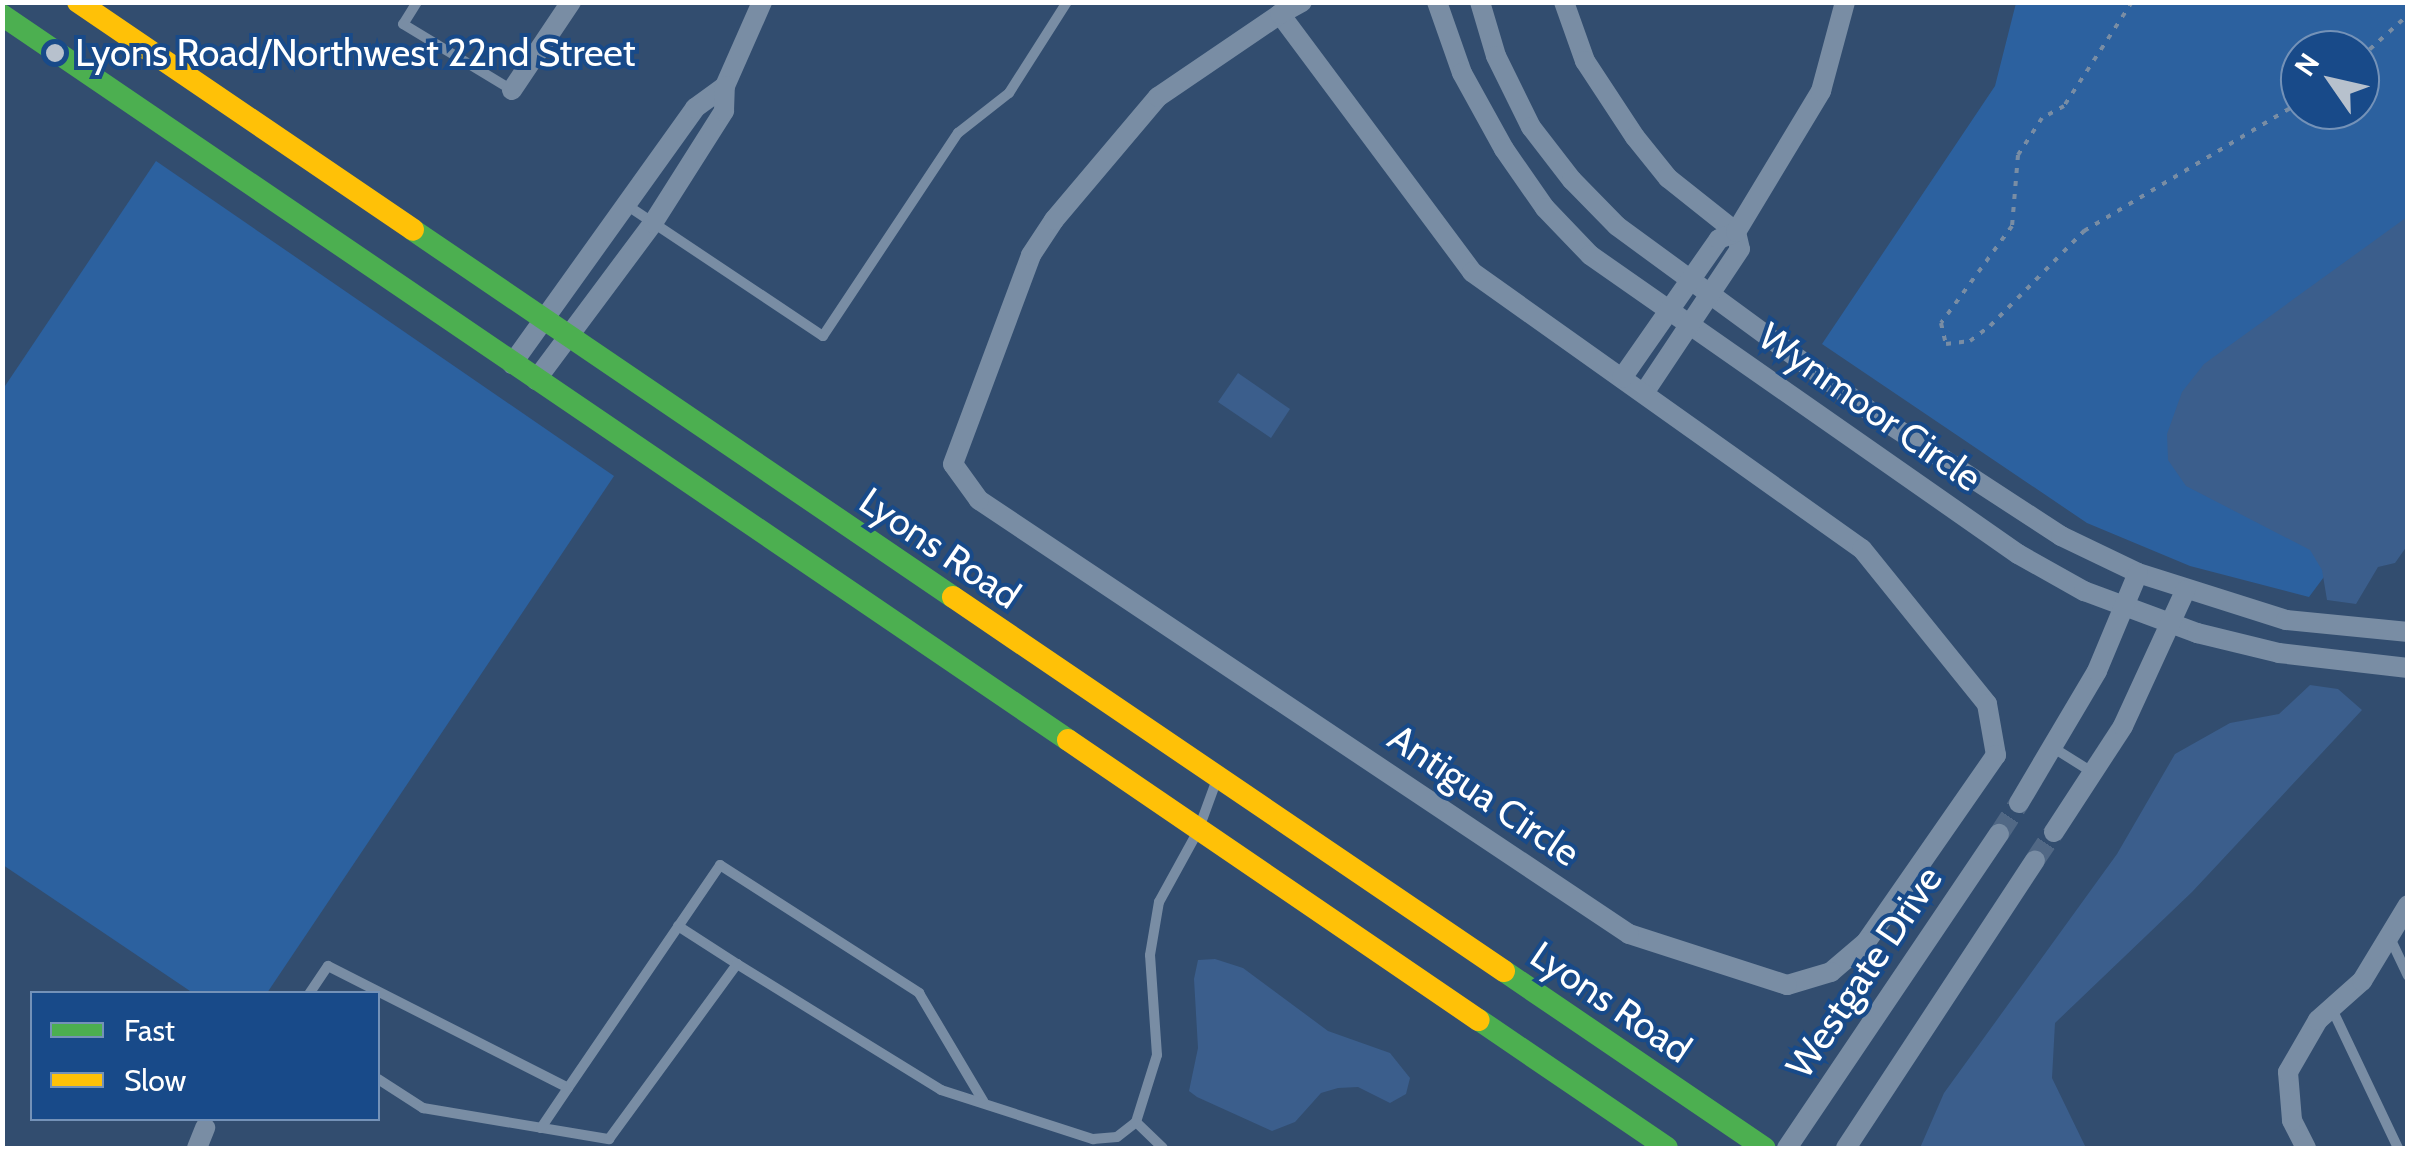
<!DOCTYPE html>
<style>
body{margin:0}
#map{position:relative;width:2410px;height:1151px;overflow:hidden;background:#324d6f;font-family:Cabin,sans-serif}
div>[style]{position:absolute}
.green>*{inset:0;background:#2c619f}
.water>*{inset:0;background:#3b5e8c}
.street-tunnel>*{height:20px;margin-top:-10px;transform-origin:0;background:repeating-linear-gradient(90deg,#516885 0 20px,transparent 0 30px)}
.path>*{height:4px;margin-top:-2px;transform-origin:0;background:repeating-linear-gradient(90deg,#798da4 0 5px,transparent 0 13px)}
.lane>*{height:10px;margin:-5px;padding:0 5px;transform-origin:5px;border-radius:5px;background:#798da4}
.street>*{height:20px;margin:-10px;padding:0 10px;transform-origin:10px;border-radius:10px;background:#798da4}
.fast>*{height:22px;margin:-11px;padding:0 11px;transform-origin:11px;border-radius:11px;background:#4caf50}
.slow>*{height:22px;margin:-11px;padding:0 11px;transform-origin:11px;border-radius:11px;background:#ffc107}
.dots>*{width:28px;height:28px;translate:-50% -50%;box-sizing:border-box;border:5px solid #184a89;border-radius:50%}
span{translate:-50% -50%;white-space:nowrap;text-align:center;line-height:1.15;-webkit-text-stroke:8px #184a89;paint-order:stroke}
.poi-label{font-size:38px;color:#fff}
.left{translate:0 -50%;text-align:left}
.street-label{font-size:38px;color:#fff}
.frame{position:absolute;inset:0;border:5px solid #fff;pointer-events:none}
.legend{position:absolute;left:30px;top:991px;width:350px;height:130px;box-sizing:border-box;background:#184a89;border:2px solid #7492b8;margin:0;padding:12px 18px;list-style:none;font-size:30px;color:#fff}
.legend li{display:flex;align-items:center;gap:20px;height:50px}
.legend b{width:50px;border:2px solid #7492b8}
.north{position:absolute;left:2280px;top:30px;width:100px;height:100px;box-sizing:border-box;background:#184a89;border:2px solid #7492b8;border-radius:50%;rotate:304deg;font-size:28px;font-weight:700;line-height:40px;text-align:center;color:#fff}
.north::after{content:'';display:block;margin:auto;width:35px;height:45px;background:#b7c1cd;clip-path:polygon(50% 0,100% 100%,50% 72%,0 100%)}
</style>
<div id="map">
<div class="green">
<i style="clip-path:polygon(evenodd,2016px 3px,2407px 3px,2407px 326px,2338px 558px,2309px 597px,2190px 566px,2087px 523px,1822px 344px,1995px 86px,2016px 3px,2300px 50px,2360px 50px,2360px 110px,2300px 110px,2300px 50px)"></i>
<i style="clip-path:polygon(156px 161px,614px 476px,267px 993px,193px 993px,3px 865px,3px 389px)"></i>
</div>
<div class="water">
<i style="clip-path:polygon(2407px 217px,2407px 546px,2395px 563px,2378px 567px,2356px 604px,2327px 600px,2322px 570px,2310px 550px,2186px 486px,2168px 460px,2167px 434px,2182px 392px,2204px 364px)"></i>
<i style="clip-path:polygon(1238px 373px,1290px 409px,1271px 438px,1218px 402px)"></i>
<i style="clip-path:polygon(2310px 685px,2338px 689px,2362px 710px,2192px 892px,2055px 1023px,2052px 1078px,2086px 1148px,1920px 1148px,1944px 1093px,2117px 854px,2175px 754px,2230px 723px,2279px 714px)"></i>
<i style="clip-path:polygon(1215px 959px,1243px 968px,1328px 1031px,1390px 1053px,1410px 1078px,1406px 1094px,1390px 1103px,1358px 1087px,1338px 1088px,1321px 1093px,1295px 1122px,1272px 1131px,1197px 1097px,1189px 1091px,1198px 1048px,1194px 979px,1198px 960px)"></i>
</div>
<div class="street-tunnel">
<i style="left:1999px;top:834px;width:37px;rotate:-57deg"></i>
<i style="left:2035px;top:860px;width:34px;rotate:-56deg"></i>
</div>
<div class="path">
<i style="left:2132px;top:2px;width:124px;rotate:123.2deg"></i>
<i style="left:2064px;top:106px;width:25px;rotate:151deg"></i>
<i style="left:2042px;top:118px;width:44px;rotate:123deg"></i>
<i style="left:2018px;top:155px;width:71px;rotate:94.8deg"></i>
<i style="left:2012px;top:226px;width:120px;rotate:126.2deg"></i>
<i style="left:1941px;top:323px;width:22px;rotate:77deg"></i>
<i style="left:1946px;top:344px;width:24px;rotate:-7deg"></i>
<i style="left:1970px;top:341px;width:25px;rotate:-37deg"></i>
<i style="left:1990px;top:326px;width:134px;rotate:-45.3deg"></i>
<i style="left:2084px;top:231px;width:252px;rotate:-30.8deg"></i>
<i style="left:2360px;top:58px;width:64px;rotate:-41.9deg"></i>
</div>
<div class="lane">
<i style="left:417px;top:2px;width:26px;rotate:122deg"></i>
<i style="left:403px;top:24px;width:127px;rotate:31.2deg"></i>
<i style="left:625px;top:204px;width:238px;rotate:33.7deg"></i>
<i style="left:823px;top:336px;width:244px;rotate:-56.4deg"></i>
<i style="left:958px;top:133px;width:65px;rotate:-38.1deg"></i>
<i style="left:1009px;top:93px;width:108px;rotate:-57.5deg"></i>
<i style="left:2052px;top:747px;width:47px;rotate:32deg"></i>
<i style="left:678px;top:926px;width:70px;rotate:32.8deg"></i>
<i style="left:2390px;top:938px;width:42px;rotate:64.7deg"></i>
<i style="left:309px;top:994px;width:34px;rotate:-56deg"></i>
<i style="left:328px;top:966px;width:269px;rotate:26.9deg"></i>
<i style="left:568px;top:1088px;width:270px;rotate:-55.7deg"></i>
<i style="left:720px;top:865px;width:237px;rotate:32.7deg"></i>
<i style="left:919px;top:993px;width:126px;rotate:59.3deg"></i>
<i style="left:2332px;top:1009px;width:154px;rotate:64.6deg"></i>
<i style="left:378px;top:1079px;width:54px;rotate:32.8deg"></i>
<i style="left:423px;top:1108px;width:189px;rotate:9.5deg"></i>
<i style="left:609px;top:1139px;width:217px;rotate:-53.8deg"></i>
<i style="left:737px;top:964px;width:240px;rotate:31.7deg"></i>
<i style="left:941px;top:1090px;width:160px;rotate:17.9deg"></i>
<i style="left:1093px;top:1139px;width:24px;rotate:-5deg"></i>
<i style="left:1117px;top:1137px;width:24px;rotate:-38deg"></i>
<i style="left:1136px;top:1122px;width:70px;rotate:-72.6deg"></i>
<i style="left:1157px;top:1055px;width:100px;rotate:-94deg"></i>
<i style="left:1150px;top:955px;width:54px;rotate:-80.4deg"></i>
<i style="left:1159px;top:902px;width:81px;rotate:-61.2deg"></i>
<i style="left:1198px;top:831px;width:55px;rotate:-69.9deg"></i>
<i style="left:1136px;top:1122px;width:37px;rotate:44deg"></i>
<i style="left:541px;top:1128px;width:48px;rotate:-56deg"></i>
</div>
<div class="street">
<i style="left:1437px;top:2px;width:75px;rotate:70.6deg"></i>
<i style="left:1462px;top:73px;width:87px;rotate:61.1deg"></i>
<i style="left:1504px;top:149px;width:72px;rotate:55.2deg"></i>
<i style="left:1545px;top:208px;width:65px;rotate:46.2deg"></i>
<i style="left:1590px;top:255px;width:522px;rotate:34.94deg"></i>
<i style="left:2018px;top:554px;width:76px;rotate:29.3deg"></i>
<i style="left:2084px;top:591px;width:121px;rotate:20.4deg"></i>
<i style="left:2197px;top:633px;width:84px;rotate:13.7deg"></i>
<i style="left:2279px;top:653px;width:130px;rotate:6.6deg"></i>
<i style="left:1480px;top:2px;width:56px;rotate:73.5deg"></i>
<i style="left:1496px;top:56px;width:79px;rotate:63.8deg"></i>
<i style="left:1531px;top:127px;width:67px;rotate:52.3deg"></i>
<i style="left:1572px;top:180px;width:64px;rotate:45.6deg"></i>
<i style="left:1617px;top:226px;width:322px;rotate:36.2deg"></i>
<i style="left:1877px;top:416px;width:220px;rotate:33.1deg"></i>
<i style="left:2061px;top:536px;width:85px;rotate:25.7deg"></i>
<i style="left:2138px;top:573px;width:155px;rotate:17.6deg"></i>
<i style="left:2286px;top:620px;width:123px;rotate:5.6deg"></i>
<i style="left:1564px;top:2px;width:63px;rotate:70.4deg"></i>
<i style="left:1585px;top:61px;width:91px;rotate:56.7deg"></i>
<i style="left:1635px;top:137px;width:53px;rotate:51.2deg"></i>
<i style="left:1668px;top:178px;width:87px;rotate:38.5deg"></i>
<i style="left:1736px;top:232px;width:17px;rotate:77deg"></i>
<i style="left:1740px;top:249px;width:173px;rotate:123.7deg"></i>
<i style="left:1280px;top:14px;width:322px;rotate:53.3deg"></i>
<i style="left:1472px;top:272px;width:478px;rotate:35.4deg"></i>
<i style="left:1862px;top:549px;width:199px;rotate:51.1deg"></i>
<i style="left:1987px;top:704px;width:52px;rotate:80deg"></i>
<i style="left:1996px;top:755px;width:228px;rotate:124.8deg"></i>
<i style="left:1866px;top:942px;width:46px;rotate:139.4deg"></i>
<i style="left:1831px;top:972px;width:46px;rotate:163.5deg"></i>
<i style="left:1787px;top:985px;width:166px;rotate:-162.1deg"></i>
<i style="left:1629px;top:934px;width:782px;rotate:-146.27deg"></i>
<i style="left:979px;top:500px;width:44px;rotate:-125.8deg"></i>
<i style="left:953px;top:464px;width:223px;rotate:-69.5deg"></i>
<i style="left:1031px;top:255px;width:42px;rotate:-56.7deg"></i>
<i style="left:1054px;top:220px;width:161px;rotate:-49.8deg"></i>
<i style="left:1158px;top:97px;width:148px;rotate:-34.2deg"></i>
<i style="left:1280px;top:14px;width:25px;rotate:-29deg"></i>
<i style="left:512px;top:90px;width:106px;rotate:-56.2deg"></i>
<i style="left:512px;top:364px;width:315px;rotate:-54.4deg"></i>
<i style="left:695px;top:108px;width:37px;rotate:-36deg"></i>
<i style="left:725px;top:86px;width:92px;rotate:-66.2deg"></i>
<i style="left:1622px;top:378px;width:169px;rotate:-55.1deg"></i>
<i style="left:1719px;top:239px;width:18px;rotate:-22deg"></i>
<i style="left:1736px;top:232px;width:165px;rotate:-58.9deg"></i>
<i style="left:1821px;top:91px;width:92px;rotate:-74.9deg"></i>
<i style="left:536px;top:380px;width:196px;rotate:-53.3deg"></i>
<i style="left:653px;top:223px;width:133px;rotate:-57.6deg"></i>
<i style="left:724px;top:111px;width:25px;rotate:-88deg"></i>
<i style="left:2019px;top:803px;width:153px;rotate:-59.4deg"></i>
<i style="left:2097px;top:671px;width:106px;rotate:-67.3deg"></i>
<i style="left:2054px;top:832px;width:126px;rotate:-56.9deg"></i>
<i style="left:2123px;top:726px;width:149px;rotate:-65.3deg"></i>
<i style="left:197px;top:1148px;width:22px;rotate:-68deg"></i>
<i style="left:1787px;top:1148px;width:379px;rotate:-56deg"></i>
<i style="left:1846px;top:1148px;width:344px;rotate:-56.7deg"></i>
<i style="left:2306px;top:1148px;width:31px;rotate:-117deg"></i>
<i style="left:2292px;top:1120px;width:48px;rotate:-94.8deg"></i>
<i style="left:2288px;top:1072px;width:60px;rotate:-60deg"></i>
<i style="left:2318px;top:1020px;width:59px;rotate:-41.6deg"></i>
<i style="left:2362px;top:981px;width:89px;rotate:-58.8deg"></i>
</div>
<div class="fast">
<i style="left:2px;top:15px;width:1289px;rotate:34.22deg"></i>
<i style="left:413px;top:230px;width:653px;rotate:34.2deg"></i>
<i style="left:1504px;top:971px;width:315px;rotate:34.2deg"></i>
<i style="left:1479px;top:1020px;width:227px;rotate:34.2deg"></i>
</div>
<div class="slow">
<i style="left:78px;top:2px;width:405px;rotate:34.2deg"></i>
<i style="left:953px;top:597px;width:666px;rotate:34.17deg"></i>
<i style="left:1068px;top:740px;width:497px;rotate:34.3deg"></i>
</div>
<div class="dots">
<i style="left:55px;top:53px;background:#b7c1cd"></i>
</div>
<div class="poi-label">
<span class="left" style="left:75px;top:53px">Lyons Road/Northwest 22nd Street</span>
</div>
<div class="street-label">
<span style="left:1870px;top:407px;rotate:35deg">Wynmoor Circle</span>
<span style="left:940px;top:548px;rotate:34deg">Lyons Road</span>
<span style="left:1484px;top:795px;rotate:34deg">Antigua Circle</span>
<span style="left:1864px;top:972px;rotate:-56deg">Westgate Drive</span>
<span style="left:1611px;top:1002px;rotate:34deg">Lyons Road</span>
</div>
<div class="frame"></div>
<ul class="legend">
<li><b style="height:12px;background:#4caf50"></b>Fast</li>
<li><b style="height:12px;background:#ffc107"></b>Slow</li>
</ul>
<div class="north">N</div>
</div>
